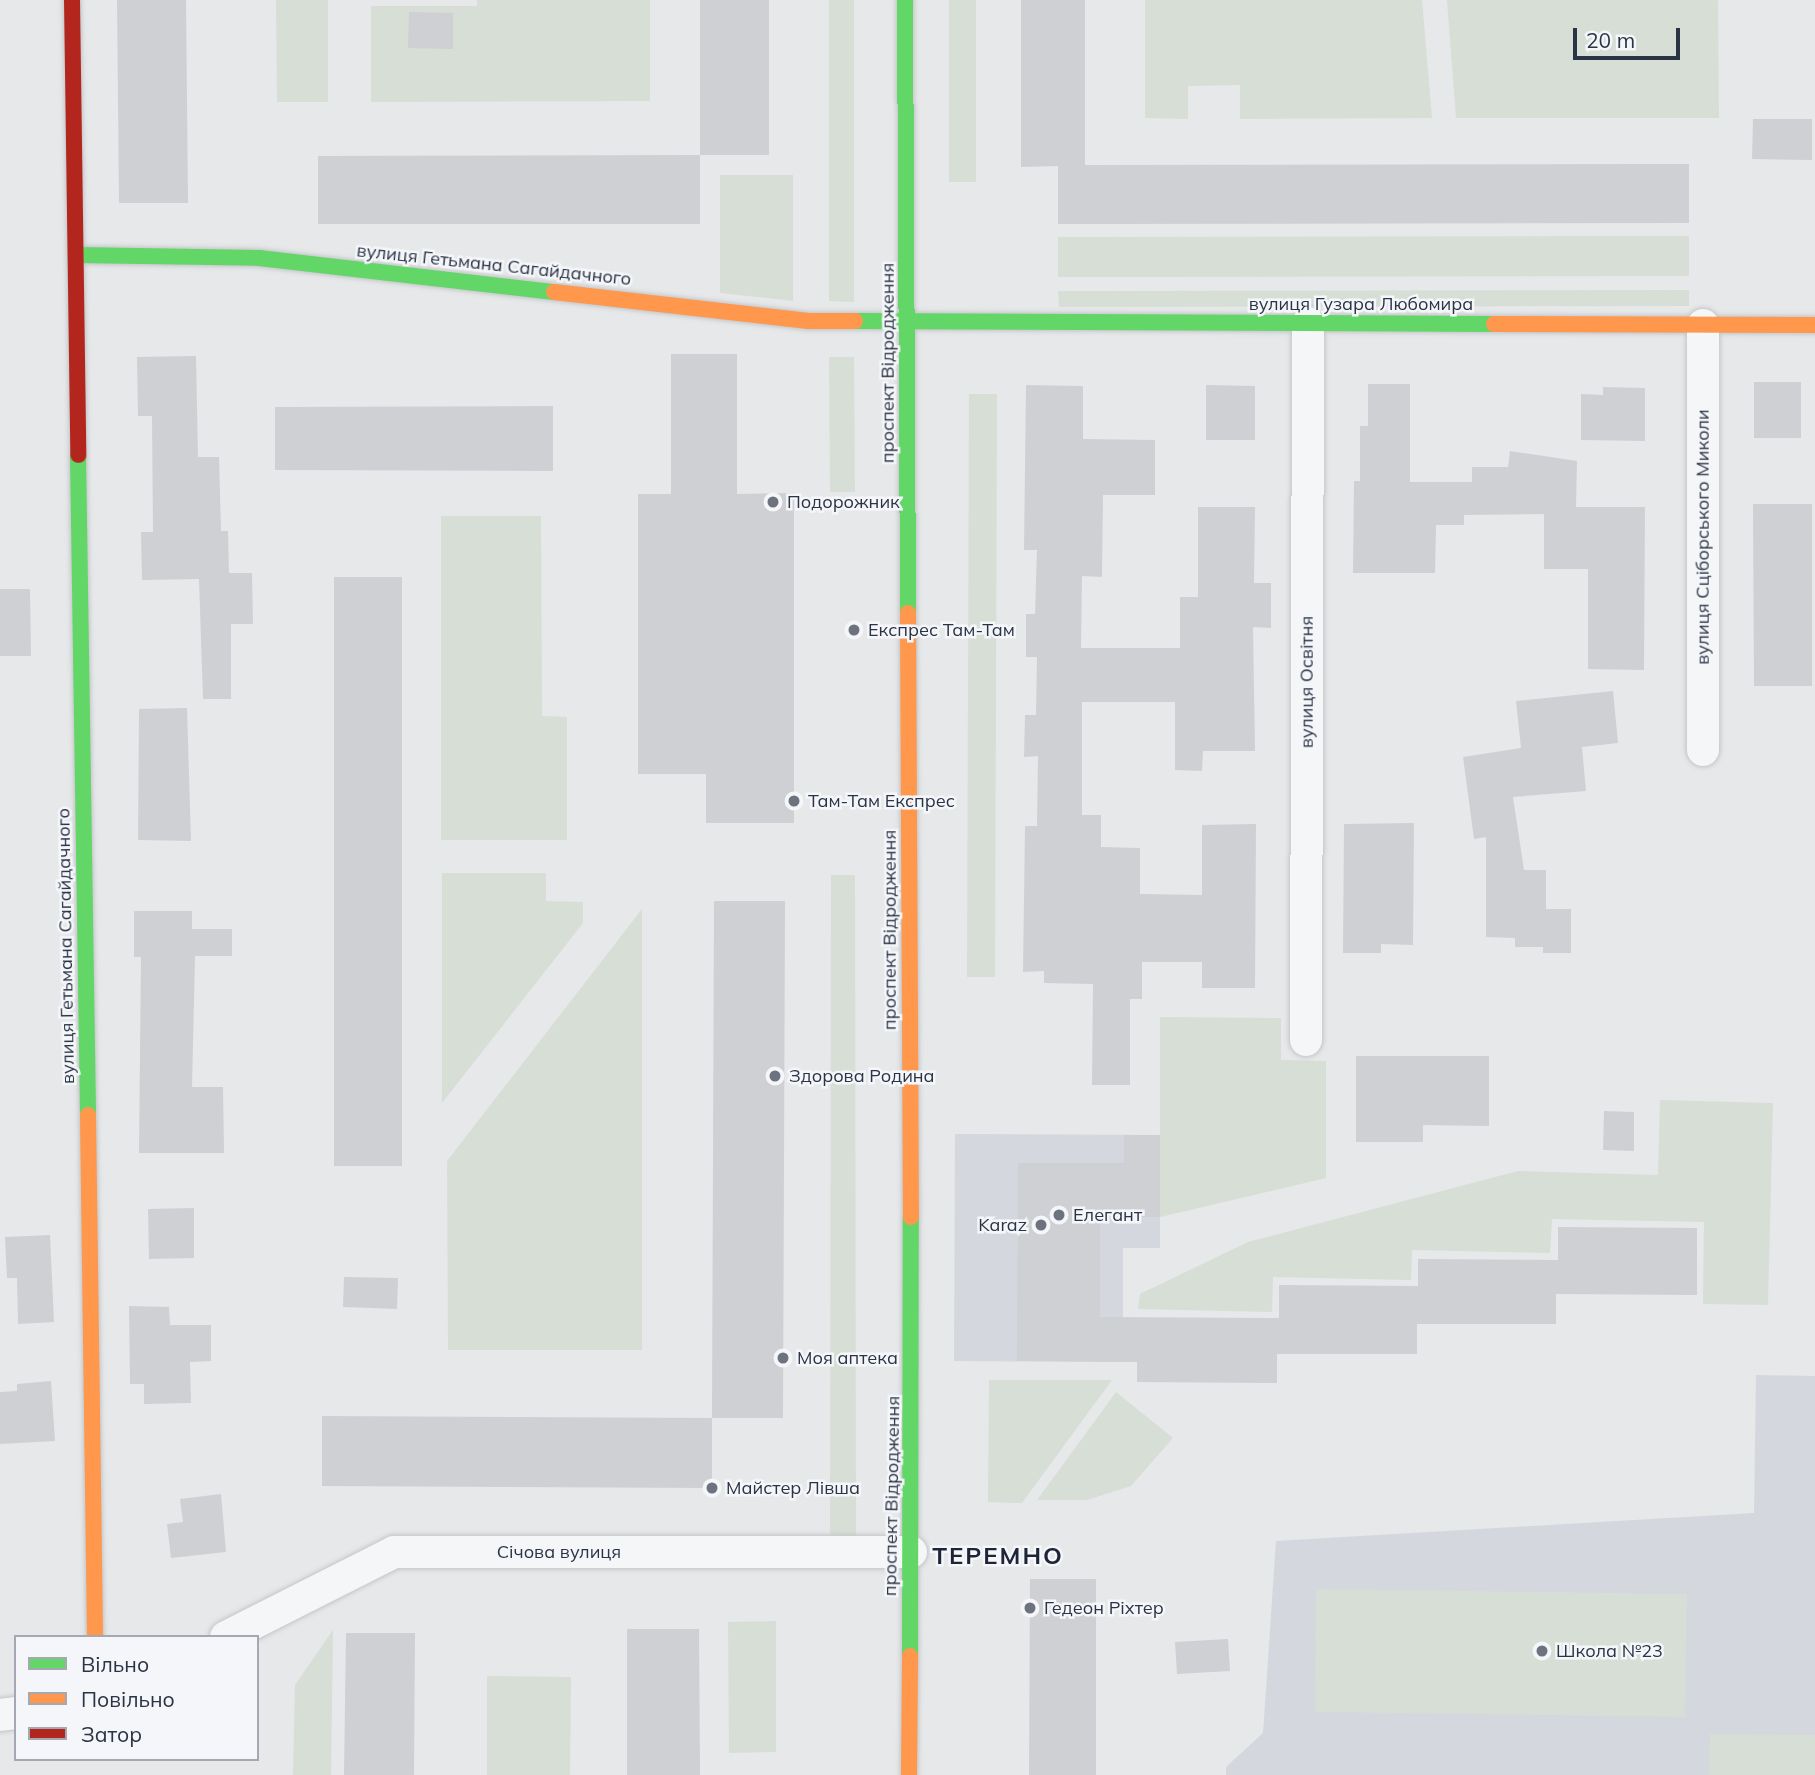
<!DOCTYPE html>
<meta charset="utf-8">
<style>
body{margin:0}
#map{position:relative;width:1815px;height:1775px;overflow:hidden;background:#e6e8ea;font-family:Mulish,sans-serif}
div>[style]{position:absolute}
.built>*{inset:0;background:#d4d7dd}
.green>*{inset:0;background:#d6ded6}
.building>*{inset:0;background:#ced0d3}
.roads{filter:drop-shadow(0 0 2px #c4c6c8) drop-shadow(0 0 2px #c4c6c8)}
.street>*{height:32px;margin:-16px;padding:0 16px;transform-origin:16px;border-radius:16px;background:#f5f6f7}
.fast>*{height:16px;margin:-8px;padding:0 8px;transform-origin:8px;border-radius:8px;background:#63d668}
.slow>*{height:16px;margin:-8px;padding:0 8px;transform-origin:8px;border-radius:8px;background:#ff974d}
.jam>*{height:16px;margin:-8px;padding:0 8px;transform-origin:8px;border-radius:8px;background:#b3261e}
.dots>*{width:19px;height:19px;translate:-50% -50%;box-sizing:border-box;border:4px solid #f4f6f9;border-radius:50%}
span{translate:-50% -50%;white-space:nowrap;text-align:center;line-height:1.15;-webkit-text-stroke:5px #f4f6f9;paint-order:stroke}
.street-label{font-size:18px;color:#2b3445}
.poi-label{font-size:18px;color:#2b3445}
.left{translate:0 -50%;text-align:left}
.right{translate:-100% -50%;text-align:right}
.district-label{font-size:24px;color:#1d2536;font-weight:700;letter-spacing:2px}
.legend{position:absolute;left:14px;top:1635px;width:245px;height:126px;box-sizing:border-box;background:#f4f6f9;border:2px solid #a4a8b1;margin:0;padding:9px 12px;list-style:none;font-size:21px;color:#2b3445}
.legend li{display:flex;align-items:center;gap:14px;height:35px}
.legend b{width:35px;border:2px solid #a4a8b1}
.scale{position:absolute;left:1573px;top:28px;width:107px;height:32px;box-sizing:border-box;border:4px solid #2b3445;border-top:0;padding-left:9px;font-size:21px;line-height:24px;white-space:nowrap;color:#2b3445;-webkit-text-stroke:5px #f4f6f9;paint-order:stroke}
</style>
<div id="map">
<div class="built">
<i style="clip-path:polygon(955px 1134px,1160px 1135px,1160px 1248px,1123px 1248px,1123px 1362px,954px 1361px)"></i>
<i style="clip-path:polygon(1756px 1375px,1815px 1376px,1815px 1775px,1226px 1775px,1226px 1767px,1263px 1733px,1276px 1541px,1754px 1513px)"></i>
</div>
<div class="green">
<i style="clip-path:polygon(276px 0,328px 0,328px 102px,277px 102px)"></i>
<i style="clip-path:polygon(477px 0,650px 0,650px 101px,371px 102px,371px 6px,477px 6px)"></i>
<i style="clip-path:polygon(829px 0,854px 0,854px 302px,829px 301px)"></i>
<i style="clip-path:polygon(949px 0,976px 0,976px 182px,949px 182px)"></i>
<i style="clip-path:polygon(1145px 0,1422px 0,1432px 118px,1240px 119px,1240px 85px,1188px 86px,1188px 119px,1145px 118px)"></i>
<i style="clip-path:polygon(1447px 0,1718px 0,1719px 118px,1456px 118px)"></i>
<i style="clip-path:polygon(720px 175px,793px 175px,793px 301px,720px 293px)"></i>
<i style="clip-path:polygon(1689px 236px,1689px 276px,1058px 277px,1058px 237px)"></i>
<i style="clip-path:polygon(1689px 290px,1689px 306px,1059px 307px,1058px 291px)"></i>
<i style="clip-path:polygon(829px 357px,854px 357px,855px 492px,830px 492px)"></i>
<i style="clip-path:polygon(969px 394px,997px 394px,995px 977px,967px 977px)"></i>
<i style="clip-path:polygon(441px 516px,541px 516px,542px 716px,567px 717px,567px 840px,441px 840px)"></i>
<i style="clip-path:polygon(442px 873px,546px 873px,546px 901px,583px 902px,583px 923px,442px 1103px)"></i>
<i style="clip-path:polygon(831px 875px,855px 875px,856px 1536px,830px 1535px)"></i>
<i style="clip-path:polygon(642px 909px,642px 1350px,448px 1350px,447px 1161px)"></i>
<i style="clip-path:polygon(1160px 1017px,1281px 1018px,1281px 1060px,1326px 1061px,1326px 1178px,1160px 1217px)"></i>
<i style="clip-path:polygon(1660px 1100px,1773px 1103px,1768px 1305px,1703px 1304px,1704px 1222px,1552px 1219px,1550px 1253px,1412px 1250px,1411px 1280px,1273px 1277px,1272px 1312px,1138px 1309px,1140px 1294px,1248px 1242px,1518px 1171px,1658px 1175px)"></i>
<i style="clip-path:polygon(989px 1380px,1112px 1380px,1022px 1503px,988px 1502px)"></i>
<i style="clip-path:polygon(1116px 1392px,1173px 1438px,1131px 1486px,1087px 1500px,1037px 1500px)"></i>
<i style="clip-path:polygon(1316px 1589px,1687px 1594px,1685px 1717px,1315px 1712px)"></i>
<i style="clip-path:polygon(776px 1621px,776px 1752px,729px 1753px,728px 1622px)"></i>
<i style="clip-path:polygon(333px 1630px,331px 1775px,293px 1775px,295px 1685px)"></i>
<i style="clip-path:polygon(487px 1676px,571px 1677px,570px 1775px,487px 1775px)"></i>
<i style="clip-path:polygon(1710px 1734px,1815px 1735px,1815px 1775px,1709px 1775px)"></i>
</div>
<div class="building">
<i style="clip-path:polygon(117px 0,186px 0,188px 203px,119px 203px)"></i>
<i style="clip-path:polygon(700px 0,769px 0,769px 155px,700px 155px)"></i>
<i style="clip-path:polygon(1021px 0,1085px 0,1085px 165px,1689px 164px,1689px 223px,1058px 224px,1058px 166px,1021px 167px)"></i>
<i style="clip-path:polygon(409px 12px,453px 13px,453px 49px,408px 48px)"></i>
<i style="clip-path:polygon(1753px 119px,1812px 119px,1812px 160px,1752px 159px)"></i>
<i style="clip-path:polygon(700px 155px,700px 224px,318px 224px,318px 156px)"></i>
<i style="clip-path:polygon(671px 354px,737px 354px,737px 494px,794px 493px,794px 823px,706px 823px,706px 774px,638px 774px,638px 494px,671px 494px)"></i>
<i style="clip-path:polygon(196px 356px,198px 457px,219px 457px,221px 531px,228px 531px,229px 573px,252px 573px,253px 624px,231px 624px,231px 699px,203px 699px,199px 579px,142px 580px,141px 532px,153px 532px,152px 416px,138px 416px,137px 357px)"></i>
<i style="clip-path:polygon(1754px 382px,1801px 382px,1801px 438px,1754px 438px)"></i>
<i style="clip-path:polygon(1368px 384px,1410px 384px,1410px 482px,1472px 482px,1472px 467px,1508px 467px,1510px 451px,1577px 461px,1576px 507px,1645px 507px,1644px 670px,1588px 669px,1588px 569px,1544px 569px,1544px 514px,1464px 515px,1464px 525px,1436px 525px,1435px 573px,1353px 573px,1354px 481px,1360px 481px,1360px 426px,1368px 426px)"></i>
<i style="clip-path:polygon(1026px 385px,1083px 386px,1083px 439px,1155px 440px,1155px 495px,1103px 495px,1102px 577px,1082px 576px,1081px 648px,1180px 648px,1180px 597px,1198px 597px,1198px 507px,1255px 507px,1254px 583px,1271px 583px,1271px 628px,1253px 627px,1255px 751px,1203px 751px,1202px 771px,1175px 770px,1175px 702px,1082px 702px,1082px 815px,1101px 815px,1101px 847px,1140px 848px,1140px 894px,1202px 895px,1202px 825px,1256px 824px,1255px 988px,1202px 988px,1202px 962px,1142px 962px,1142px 999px,1130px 999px,1130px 1085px,1092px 1085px,1093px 984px,1044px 983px,1044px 971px,1023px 972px,1025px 826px,1037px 826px,1038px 756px,1024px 757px,1025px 715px,1036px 715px,1037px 657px,1026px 657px,1026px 614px,1035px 614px,1037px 550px,1024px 550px)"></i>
<i style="clip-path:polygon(1206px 385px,1255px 386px,1255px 440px,1206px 440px)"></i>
<i style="clip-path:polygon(1603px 387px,1645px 388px,1645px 441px,1581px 440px,1581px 394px,1603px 395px)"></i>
<i style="clip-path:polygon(553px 406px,553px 471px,275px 470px,275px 407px)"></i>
<i style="clip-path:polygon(1753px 504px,1812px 504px,1812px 686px,1754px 686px)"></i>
<i style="clip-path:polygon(334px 577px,402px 577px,402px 1166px,334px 1166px)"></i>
<i style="clip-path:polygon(0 589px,30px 589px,31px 656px,0 656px)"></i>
<i style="clip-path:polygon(1613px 691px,1618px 743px,1582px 747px,1586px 791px,1513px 797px,1524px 870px,1546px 870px,1546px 909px,1571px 909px,1571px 953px,1543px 953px,1543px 947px,1515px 947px,1515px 938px,1486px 937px,1486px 837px,1474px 839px,1463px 757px,1521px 748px,1516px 701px)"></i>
<i style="clip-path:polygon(187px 708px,191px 841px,138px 840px,139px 709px)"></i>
<i style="clip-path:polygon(1414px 823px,1413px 945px,1381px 944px,1381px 953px,1343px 953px,1344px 824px)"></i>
<i style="clip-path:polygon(714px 901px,785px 901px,783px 1418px,712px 1418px)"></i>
<i style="clip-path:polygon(134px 911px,192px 911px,192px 929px,232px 929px,232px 956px,195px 956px,192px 1087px,223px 1087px,224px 1153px,139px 1153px,141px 957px,134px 957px)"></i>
<i style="clip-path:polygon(1356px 1056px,1489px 1056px,1489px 1126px,1423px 1125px,1423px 1142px,1356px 1142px)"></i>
<i style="clip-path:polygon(1604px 1111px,1634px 1112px,1634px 1151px,1603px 1150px)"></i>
<i style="clip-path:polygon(1124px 1135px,1160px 1135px,1160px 1217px,1100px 1217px,1100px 1317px,1279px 1318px,1279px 1285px,1418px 1286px,1418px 1259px,1558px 1260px,1558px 1227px,1697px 1228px,1697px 1295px,1556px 1294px,1556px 1324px,1417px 1324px,1417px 1354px,1277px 1354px,1277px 1383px,1137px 1382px,1137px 1362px,1017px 1361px,1018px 1163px,1124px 1163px)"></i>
<i style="clip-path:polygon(194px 1208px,194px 1258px,149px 1259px,148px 1209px)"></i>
<i style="clip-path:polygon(50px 1235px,54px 1322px,18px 1324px,17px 1278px,7px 1278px,5px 1237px)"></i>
<i style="clip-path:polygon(344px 1277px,398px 1278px,397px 1309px,343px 1307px)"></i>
<i style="clip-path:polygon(129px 1306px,169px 1307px,170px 1325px,211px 1325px,211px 1361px,190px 1362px,191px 1403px,144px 1404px,144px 1384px,130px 1384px)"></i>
<i style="clip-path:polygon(51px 1381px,55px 1441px,0 1444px,0 1392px,17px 1391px,17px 1384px)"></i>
<i style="clip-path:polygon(322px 1416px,712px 1418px,712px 1488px,322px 1486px)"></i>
<i style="clip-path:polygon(221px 1494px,226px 1552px,171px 1558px,167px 1524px,183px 1522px,180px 1499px)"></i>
<i style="clip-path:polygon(1030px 1579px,1096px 1579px,1096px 1775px,1029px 1775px)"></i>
<i style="clip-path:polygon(627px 1629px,699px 1629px,700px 1775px,627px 1775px)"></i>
<i style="clip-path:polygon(346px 1633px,415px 1633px,414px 1775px,344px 1775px)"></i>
<i style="clip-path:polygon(1228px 1639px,1230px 1671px,1177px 1674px,1175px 1642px)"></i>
</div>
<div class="roads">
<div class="street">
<i style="left:1703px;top:750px;width:425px;rotate:-90deg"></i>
<i style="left:1306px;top:1040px;width:717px;rotate:-89.84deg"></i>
<i style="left:226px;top:1637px;width:188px;rotate:-26.8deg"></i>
<i style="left:394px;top:1552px;width:517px"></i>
<i style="left:0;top:1715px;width:16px;rotate:-7deg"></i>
</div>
<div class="fast">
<i style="left:905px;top:0;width:613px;rotate:89.72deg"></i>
<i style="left:76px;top:255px;width:183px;rotate:0.9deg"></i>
<i style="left:259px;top:258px;width:297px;rotate:6.6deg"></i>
<i style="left:855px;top:321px;width:639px;rotate:0.27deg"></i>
<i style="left:78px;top:455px;width:660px;rotate:89.13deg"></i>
<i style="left:910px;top:1656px;width:439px;rotate:-89.9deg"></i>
</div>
<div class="slow">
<i style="left:554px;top:292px;width:256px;rotate:6.5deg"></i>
<i style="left:808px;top:321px;width:47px"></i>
<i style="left:1494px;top:324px;width:321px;rotate:0.2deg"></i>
<i style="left:908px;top:613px;width:604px;rotate:89.72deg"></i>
<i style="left:88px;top:1115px;width:522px;rotate:89.23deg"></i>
<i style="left:909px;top:1775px;width:119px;rotate:-89.5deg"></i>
</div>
<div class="jam">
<i style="left:72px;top:0;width:455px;rotate:89.2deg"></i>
</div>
</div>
<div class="dots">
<i style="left:773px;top:502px;background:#6c737f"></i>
<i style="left:854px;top:630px;background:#6c737f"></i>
<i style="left:794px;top:801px;background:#6c737f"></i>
<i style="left:775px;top:1076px;background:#6c737f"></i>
<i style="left:1059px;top:1215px;background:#6c737f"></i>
<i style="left:1041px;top:1225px;background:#6c737f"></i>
<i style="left:783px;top:1358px;background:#6c737f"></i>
<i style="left:712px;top:1488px;background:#6c737f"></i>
<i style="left:1030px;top:1608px;background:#6c737f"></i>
<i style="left:1542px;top:1651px;background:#6c737f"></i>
</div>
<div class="street-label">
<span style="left:494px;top:265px;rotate:6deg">вулиця Гетьмана Сагайдачного</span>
<span style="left:1361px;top:304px">вулиця Гузара Любомира</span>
<span style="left:888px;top:363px;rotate:-90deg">проспект Відродження</span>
<span style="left:1703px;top:537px;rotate:-90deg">вулиця Сціборського Миколи</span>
<span style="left:1307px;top:682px;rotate:-90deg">вулиця Освітня</span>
<span style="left:890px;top:930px;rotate:-90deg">проспект Відродження</span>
<span style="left:66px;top:946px;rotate:-91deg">вулиця Гетьмана Сагайдачного</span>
<span style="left:892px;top:1496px;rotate:-89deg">проспект Відродження</span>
<span style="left:559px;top:1552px">Січова вулиця</span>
</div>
<div class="poi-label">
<span class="left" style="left:787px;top:502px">Подорожник</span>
<span class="left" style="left:868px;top:630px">Експрес Там-Там</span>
<span class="left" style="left:808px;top:801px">Там-Там Експрес</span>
<span class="left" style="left:789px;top:1076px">Здорова Родина</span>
<span class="left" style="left:1073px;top:1215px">Елегант</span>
<span class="right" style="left:1027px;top:1225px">Karaz</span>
<span class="left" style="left:797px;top:1358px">Моя аптека</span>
<span class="left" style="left:726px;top:1488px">Майстер Лівша</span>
<span class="left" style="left:1044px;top:1608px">Гедеон Ріхтер</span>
<span class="left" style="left:1556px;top:1651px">Школа №23</span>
</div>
<div class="district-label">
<span style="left:998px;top:1556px">ТЕРЕМНО</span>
</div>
<ul class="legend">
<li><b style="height:9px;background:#63d668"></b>Вільно</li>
<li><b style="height:9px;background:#ff974d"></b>Повільно</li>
<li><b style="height:9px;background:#b3261e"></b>Затор</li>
</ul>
<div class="scale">20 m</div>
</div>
